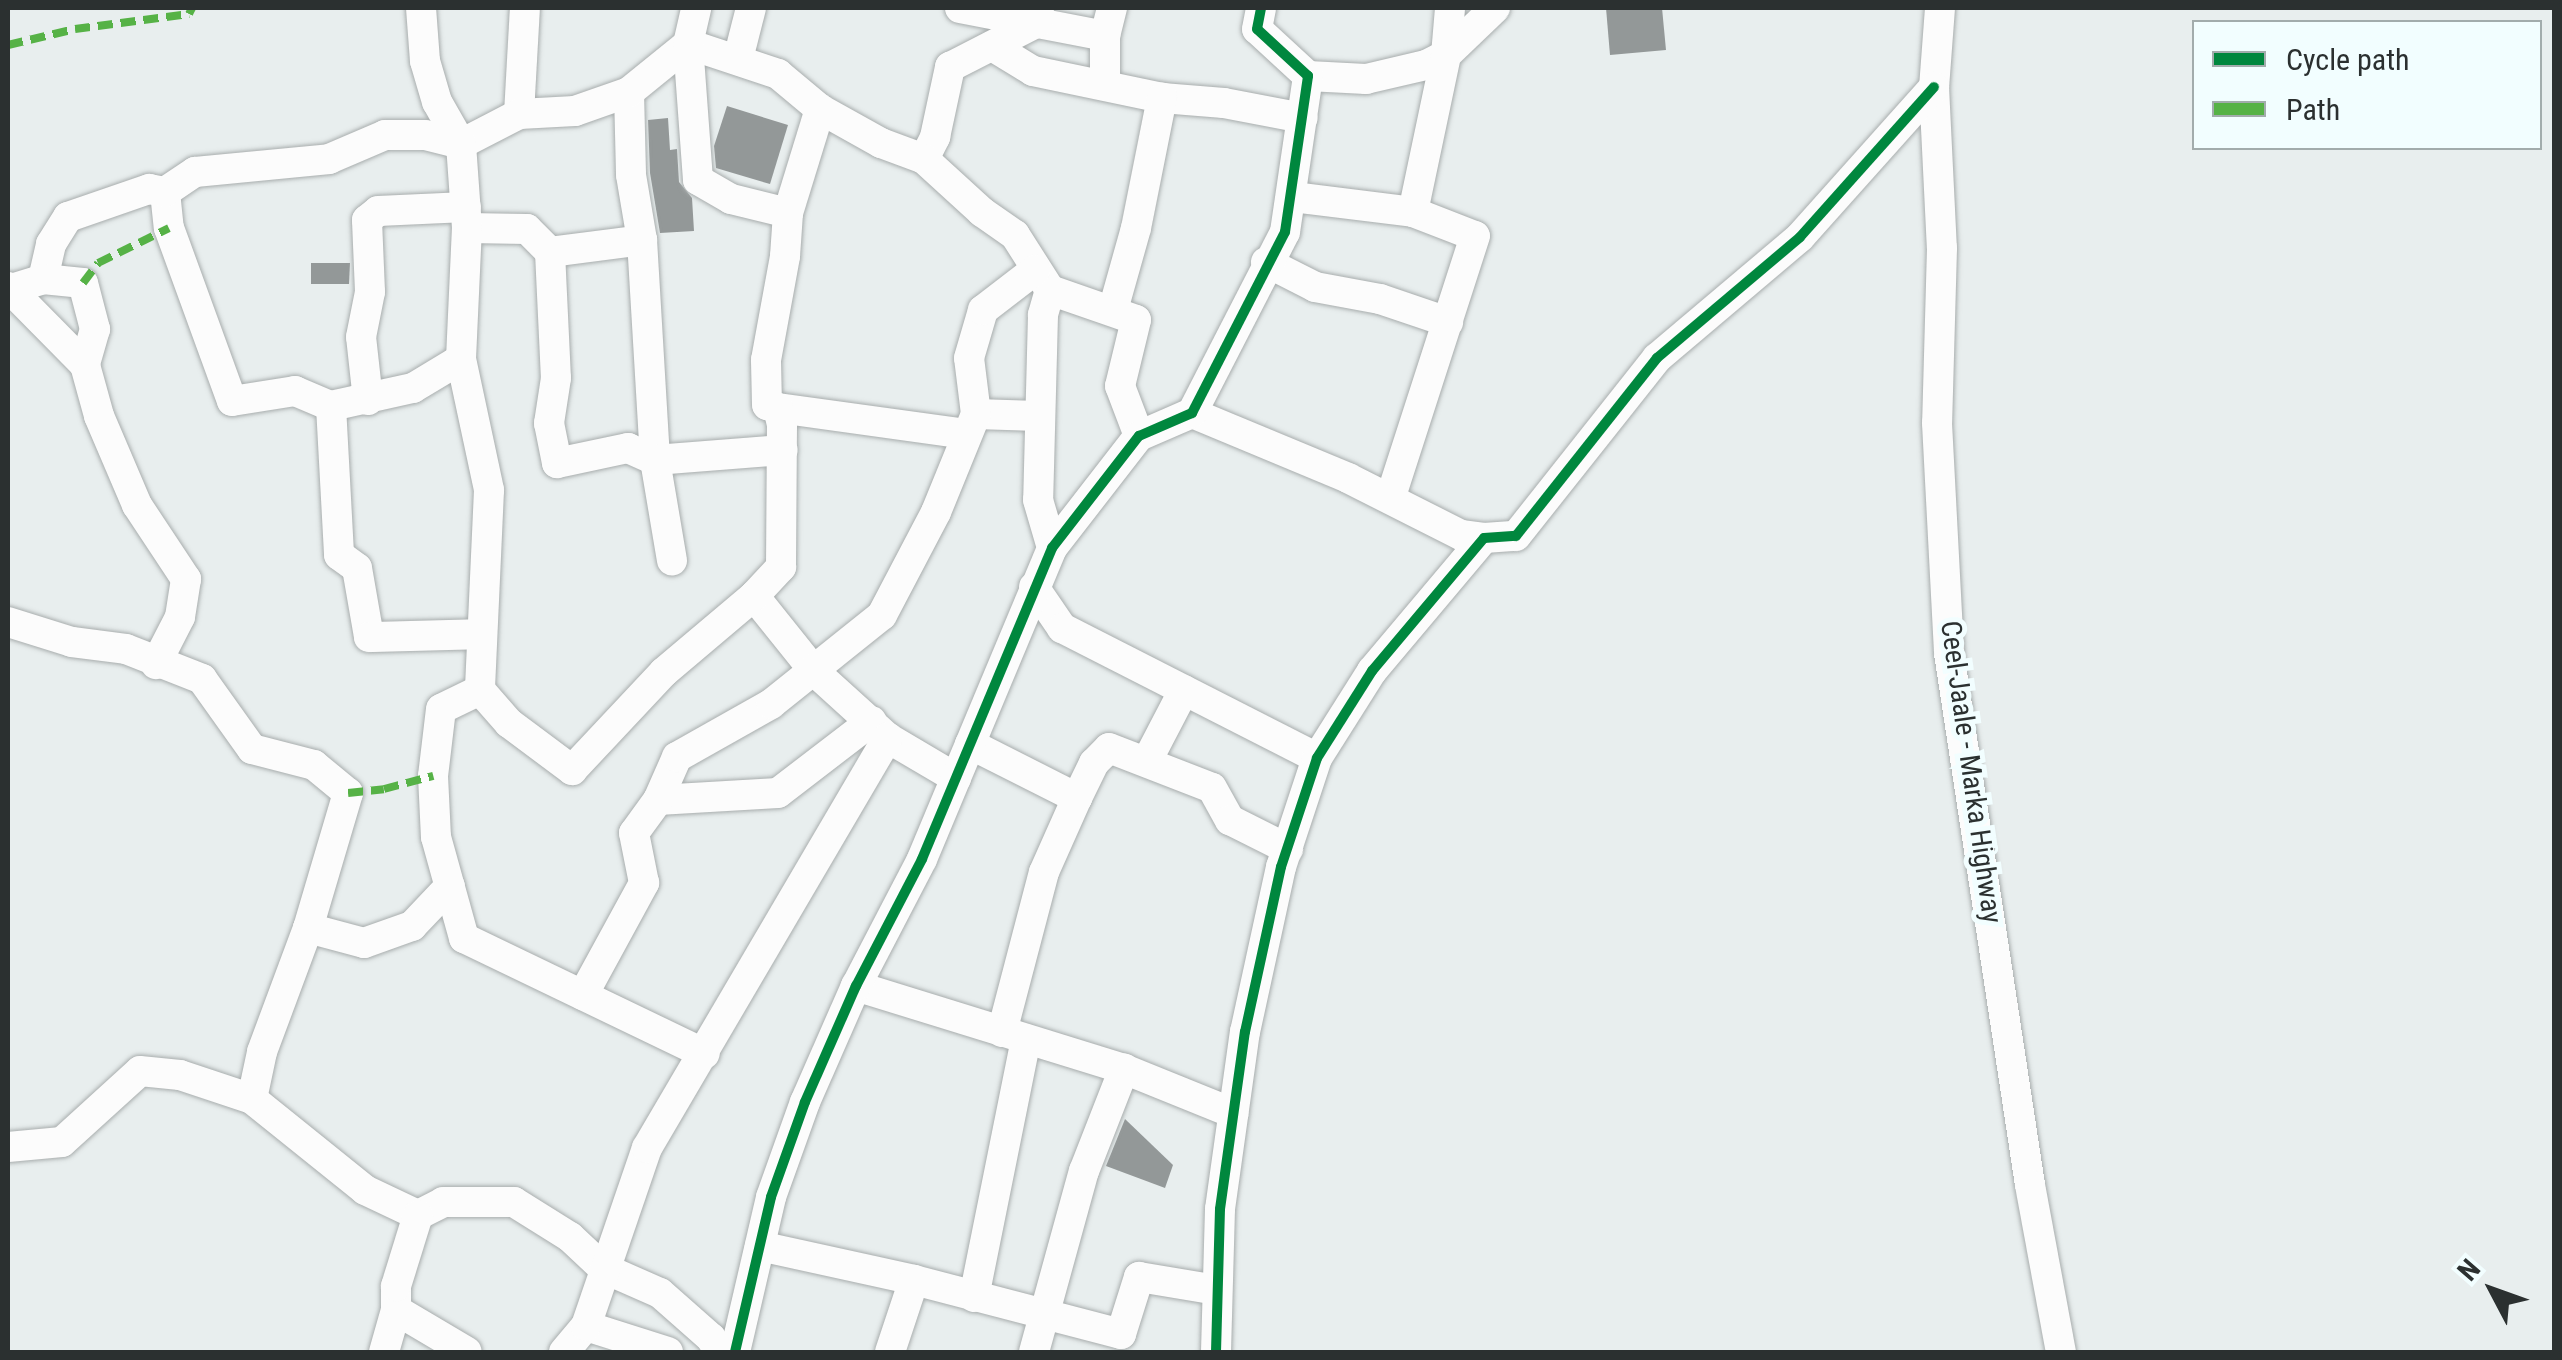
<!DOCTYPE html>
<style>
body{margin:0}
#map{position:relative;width:2562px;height:1360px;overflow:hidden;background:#e8eeee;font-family:"Roboto Condensed",sans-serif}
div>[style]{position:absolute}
.building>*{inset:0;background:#939898}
.roads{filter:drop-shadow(0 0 2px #a8adad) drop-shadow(0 0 2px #a8adad)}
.minor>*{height:30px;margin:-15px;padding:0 15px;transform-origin:15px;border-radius:15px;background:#fcfcfc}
.quiet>*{height:8px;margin-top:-4px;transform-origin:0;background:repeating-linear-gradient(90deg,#56b246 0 15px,transparent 0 23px)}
.cycleway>*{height:10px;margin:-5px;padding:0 5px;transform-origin:5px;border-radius:5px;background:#00873e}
span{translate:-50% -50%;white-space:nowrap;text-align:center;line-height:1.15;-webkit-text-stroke:10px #f2feff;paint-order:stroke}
.street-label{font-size:28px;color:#2b3030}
.frame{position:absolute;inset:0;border:10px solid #2b3030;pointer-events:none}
.legend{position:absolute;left:2192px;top:20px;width:350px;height:130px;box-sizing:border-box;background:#f2feff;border:2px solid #a2acac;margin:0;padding:12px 18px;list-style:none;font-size:30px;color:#2b3030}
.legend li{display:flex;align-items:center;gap:20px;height:50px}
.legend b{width:50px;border:2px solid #a2acac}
.north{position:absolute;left:2442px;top:1240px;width:100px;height:100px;-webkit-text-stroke:8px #f2feff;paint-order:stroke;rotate:311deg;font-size:28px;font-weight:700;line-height:40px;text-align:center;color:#2b3030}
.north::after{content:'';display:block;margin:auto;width:35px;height:45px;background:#2b3030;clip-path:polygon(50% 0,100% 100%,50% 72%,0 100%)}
</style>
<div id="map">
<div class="building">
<i style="clip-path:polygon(1606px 8px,1662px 8px,1666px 50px,1610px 55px)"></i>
<i style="clip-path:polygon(727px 106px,788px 125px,770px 184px,716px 168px,714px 146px)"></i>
<i style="clip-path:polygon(668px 118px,670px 150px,677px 149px,679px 182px,692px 198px,694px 231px,660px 233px,650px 173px,648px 120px)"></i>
<i style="clip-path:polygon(311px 263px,350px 263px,349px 284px,311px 284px)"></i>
<i style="clip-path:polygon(1125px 1119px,1173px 1165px,1165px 1188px,1106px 1166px)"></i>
</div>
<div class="roads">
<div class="minor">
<i style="left:960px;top:8px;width:148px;rotate:10.9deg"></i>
<i style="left:1940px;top:8px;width:79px;rotate:94.3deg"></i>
<i style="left:1934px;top:87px;width:161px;rotate:87.2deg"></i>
<i style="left:1942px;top:248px;width:175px;rotate:91.6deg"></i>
<i style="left:1937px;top:423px;width:230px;rotate:87deg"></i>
<i style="left:1949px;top:653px;width:538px;rotate:81.34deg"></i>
<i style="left:2030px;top:1185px;width:170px;rotate:79.5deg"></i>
<i style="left:992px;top:46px;width:48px;rotate:31.4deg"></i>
<i style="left:1033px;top:71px;width:132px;rotate:11.8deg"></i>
<i style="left:1162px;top:98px;width:62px;rotate:4.6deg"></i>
<i style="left:1224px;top:103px;width:80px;rotate:10.8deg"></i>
<i style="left:738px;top:59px;width:53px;rotate:-75.7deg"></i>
<i style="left:1308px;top:76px;width:58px;rotate:3deg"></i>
<i style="left:1366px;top:79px;width:62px;rotate:-13.1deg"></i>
<i style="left:1426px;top:65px;width:22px;rotate:-27deg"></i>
<i style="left:1446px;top:55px;width:68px;rotate:-43.8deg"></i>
<i style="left:1105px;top:84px;width:48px;rotate:-90deg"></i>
<i style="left:1105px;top:36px;width:29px;rotate:-76deg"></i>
<i style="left:629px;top:92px;width:83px;rotate:88.6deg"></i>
<i style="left:631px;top:175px;width:66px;rotate:80.4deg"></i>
<i style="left:642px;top:240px;width:220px;rotate:86.6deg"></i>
<i style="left:655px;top:460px;width:102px;rotate:80.4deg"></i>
<i style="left:519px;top:114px;width:106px;rotate:-86.8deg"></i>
<i style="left:924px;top:159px;width:25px;rotate:-63deg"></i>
<i style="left:935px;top:137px;width:72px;rotate:-77.9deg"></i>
<i style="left:950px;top:67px;width:99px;rotate:-27.1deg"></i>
<i style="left:1038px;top:22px;width:14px;rotate:-86deg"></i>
<i style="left:165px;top:192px;width:36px;rotate:84deg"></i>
<i style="left:169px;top:228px;width:184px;rotate:70deg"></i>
<i style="left:232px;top:401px;width:64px;rotate:-9deg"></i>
<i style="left:295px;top:391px;width:39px;rotate:23deg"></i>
<i style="left:331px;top:406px;width:149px;rotate:86.9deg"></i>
<i style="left:339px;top:555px;width:22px;rotate:36deg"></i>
<i style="left:357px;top:568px;width:70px;rotate:80.1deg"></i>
<i style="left:369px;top:637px;width:112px;rotate:-1.5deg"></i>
<i style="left:1293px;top:197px;width:121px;rotate:7.1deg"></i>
<i style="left:1413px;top:212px;width:66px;rotate:21.2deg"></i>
<i style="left:1475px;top:236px;width:276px;rotate:107.9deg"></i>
<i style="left:1413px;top:212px;width:160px;rotate:-78.1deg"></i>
<i style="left:1446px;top:55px;width:47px;rotate:-85.1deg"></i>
<i style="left:788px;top:213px;width:109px;rotate:-72.9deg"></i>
<i style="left:467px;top:228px;width:60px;rotate:1deg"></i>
<i style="left:527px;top:229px;width:33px;rotate:45deg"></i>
<i style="left:550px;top:252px;width:93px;rotate:-7.4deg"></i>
<i style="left:550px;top:252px;width:126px;rotate:87.3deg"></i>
<i style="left:556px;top:378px;width:46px;rotate:98.8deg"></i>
<i style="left:549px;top:423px;width:41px;rotate:78.7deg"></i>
<i style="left:557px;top:463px;width:73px;rotate:-11.9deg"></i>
<i style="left:628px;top:448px;width:30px;rotate:24deg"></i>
<i style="left:655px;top:460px;width:128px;rotate:-4.5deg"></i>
<i style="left:1266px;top:262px;width:55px;rotate:27deg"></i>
<i style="left:1315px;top:287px;width:66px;rotate:10.5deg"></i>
<i style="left:1380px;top:299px;width:72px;rotate:18.7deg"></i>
<i style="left:43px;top:279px;width:36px;rotate:-77deg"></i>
<i style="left:51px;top:244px;width:32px;rotate:-58deg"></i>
<i style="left:68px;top:217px;width:86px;rotate:-19.1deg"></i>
<i style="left:149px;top:189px;width:16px;rotate:11deg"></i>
<i style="left:165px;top:192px;width:36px;rotate:-34deg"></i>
<i style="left:195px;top:172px;width:135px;rotate:-5.5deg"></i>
<i style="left:329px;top:159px;width:61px;rotate:-23.2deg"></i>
<i style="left:385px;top:135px;width:40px"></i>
<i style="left:425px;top:135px;width:37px;rotate:14deg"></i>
<i style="left:461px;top:144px;width:65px;rotate:-27.3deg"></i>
<i style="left:519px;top:114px;width:56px;rotate:-3.1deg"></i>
<i style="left:575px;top:111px;width:57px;rotate:-19.4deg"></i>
<i style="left:629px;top:92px;width:76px;rotate:-39.1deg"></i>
<i style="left:688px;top:44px;width:95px;rotate:18.4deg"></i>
<i style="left:778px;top:74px;width:55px;rotate:39.8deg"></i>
<i style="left:820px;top:109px;width:70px;rotate:29.1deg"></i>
<i style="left:881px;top:143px;width:46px;rotate:20.4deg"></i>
<i style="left:924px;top:159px;width:79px;rotate:42.4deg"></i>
<i style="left:982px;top:212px;width:40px;rotate:34.9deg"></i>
<i style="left:1015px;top:235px;width:65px;rotate:57.5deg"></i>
<i style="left:1050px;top:290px;width:26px;rotate:106deg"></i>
<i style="left:1043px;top:315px;width:185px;rotate:91.5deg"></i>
<i style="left:1038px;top:500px;width:50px;rotate:73.7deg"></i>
<i style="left:8px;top:287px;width:110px;rotate:45.4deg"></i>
<i style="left:11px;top:289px;width:34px;rotate:-17deg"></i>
<i style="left:43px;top:279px;width:40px;rotate:5.7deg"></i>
<i style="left:83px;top:283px;width:48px;rotate:75.4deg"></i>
<i style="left:95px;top:329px;width:37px;rotate:106deg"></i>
<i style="left:85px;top:365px;width:53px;rotate:74.6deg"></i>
<i style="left:99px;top:416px;width:97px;rotate:66.9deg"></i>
<i style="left:137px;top:505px;width:89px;rotate:56.5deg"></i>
<i style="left:186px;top:579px;width:38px;rotate:99deg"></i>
<i style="left:180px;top:617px;width:53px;rotate:117.1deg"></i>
<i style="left:1050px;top:290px;width:91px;rotate:19.2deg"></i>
<i style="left:1136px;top:320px;width:68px;rotate:103.6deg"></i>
<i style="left:1120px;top:386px;width:53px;rotate:69.2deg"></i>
<i style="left:1113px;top:310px;width:85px;rotate:-74.3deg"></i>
<i style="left:1136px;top:228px;width:133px;rotate:-78.7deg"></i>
<i style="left:461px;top:359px;width:134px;rotate:77.9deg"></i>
<i style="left:489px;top:490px;width:200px;rotate:92.6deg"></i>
<i style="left:480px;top:690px;width:43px;rotate:154deg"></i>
<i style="left:441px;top:709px;width:67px;rotate:96.8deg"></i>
<i style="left:433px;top:776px;width:61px;rotate:87.2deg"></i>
<i style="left:436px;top:837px;width:105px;rotate:74.5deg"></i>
<i style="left:464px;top:938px;width:267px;rotate:25.7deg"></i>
<i style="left:368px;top:400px;width:63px;rotate:-96.3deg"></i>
<i style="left:361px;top:337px;width:46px;rotate:-78.7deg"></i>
<i style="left:370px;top:292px;width:72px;rotate:-92.4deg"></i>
<i style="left:367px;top:220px;width:14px;rotate:-39deg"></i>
<i style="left:378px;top:211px;width:88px;rotate:-2.6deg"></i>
<i style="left:331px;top:406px;width:84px;rotate:-12.4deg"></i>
<i style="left:413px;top:388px;width:56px;rotate:-31.1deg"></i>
<i style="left:461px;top:359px;width:131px;rotate:-87.4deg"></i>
<i style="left:467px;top:228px;width:84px;rotate:-94.1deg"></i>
<i style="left:461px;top:144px;width:48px;rotate:-119.7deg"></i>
<i style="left:437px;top:102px;width:43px;rotate:-106.3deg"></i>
<i style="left:425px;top:61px;width:53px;rotate:-94.3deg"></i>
<i style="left:778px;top:408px;width:189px;rotate:7.9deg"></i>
<i style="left:1192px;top:413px;width:169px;rotate:22.6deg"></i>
<i style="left:1348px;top:478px;width:127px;rotate:26.8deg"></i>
<i style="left:1461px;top:535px;width:23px;rotate:7deg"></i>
<i style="left:976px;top:414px;width:62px;rotate:1.8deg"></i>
<i style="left:1034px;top:587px;width:50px;rotate:55.7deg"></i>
<i style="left:1062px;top:628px;width:286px;rotate:27deg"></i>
<i style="left:754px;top:596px;width:96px;rotate:51.3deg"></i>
<i style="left:814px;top:671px;width:100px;rotate:42.2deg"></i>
<i style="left:888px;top:738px;width:79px;rotate:30.5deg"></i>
<i style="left:8px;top:622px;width:67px;rotate:17.4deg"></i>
<i style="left:72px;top:642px;width:54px;rotate:7.4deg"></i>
<i style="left:126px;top:649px;width:82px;rotate:21.5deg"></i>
<i style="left:202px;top:679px;width:86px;rotate:54.5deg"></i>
<i style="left:252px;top:749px;width:64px;rotate:14.5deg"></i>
<i style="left:314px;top:765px;width:44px;rotate:39.5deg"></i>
<i style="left:348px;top:793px;width:141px;rotate:106.5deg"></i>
<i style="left:308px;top:928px;width:132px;rotate:110.4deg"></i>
<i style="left:262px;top:1052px;width:48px;rotate:102deg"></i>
<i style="left:480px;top:690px;width:44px;rotate:48.7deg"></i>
<i style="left:509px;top:723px;width:79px;rotate:36.7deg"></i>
<i style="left:572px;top:770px;width:134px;rotate:-46.8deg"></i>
<i style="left:664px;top:672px;width:118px;rotate:-40.2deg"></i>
<i style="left:754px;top:596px;width:40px;rotate:-47deg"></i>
<i style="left:781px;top:567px;width:142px;rotate:-89.6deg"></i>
<i style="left:782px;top:425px;width:17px;rotate:-103deg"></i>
<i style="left:778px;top:408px;width:11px;rotate:-165deg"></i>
<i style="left:767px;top:405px;width:45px;rotate:-91.3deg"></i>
<i style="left:766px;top:360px;width:106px;rotate:-79.6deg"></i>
<i style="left:785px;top:256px;width:43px;rotate:-86deg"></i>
<i style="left:788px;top:213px;width:59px;rotate:-166.2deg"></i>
<i style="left:731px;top:199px;width:38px;rotate:-150deg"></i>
<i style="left:698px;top:180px;width:136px;rotate:-94.2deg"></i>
<i style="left:688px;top:44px;width:37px;rotate:-77deg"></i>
<i style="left:970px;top:744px;width:120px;rotate:26.8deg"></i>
<i style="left:1077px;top:798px;width:39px;rotate:-64deg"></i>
<i style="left:1094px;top:763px;width:21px;rotate:-45deg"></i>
<i style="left:1109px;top:748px;width:110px;rotate:21.2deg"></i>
<i style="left:1212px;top:788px;width:37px;rotate:61deg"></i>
<i style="left:1230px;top:820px;width:65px;rotate:26.6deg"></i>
<i style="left:1147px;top:761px;width:80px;rotate:-62.5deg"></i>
<i style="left:658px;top:800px;width:120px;rotate:-3.3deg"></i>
<i style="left:778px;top:793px;width:118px;rotate:-37.5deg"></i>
<i style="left:308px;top:928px;width:58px;rotate:15deg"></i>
<i style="left:364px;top:943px;width:51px;rotate:-19.5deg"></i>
<i style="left:412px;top:926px;width:55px;rotate:-46.5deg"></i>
<i style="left:856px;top:986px;width:281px;rotate:17.2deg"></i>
<i style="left:1124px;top:1069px;width:118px;rotate:22deg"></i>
<i style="left:583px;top:995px;width:128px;rotate:-61.4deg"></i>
<i style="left:644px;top:883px;width:51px;rotate:-101.3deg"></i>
<i style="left:634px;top:833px;width:41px;rotate:-54deg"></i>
<i style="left:658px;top:800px;width:47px;rotate:-66.2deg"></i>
<i style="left:677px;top:757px;width:108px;rotate:-29.4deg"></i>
<i style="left:771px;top:704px;width:142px;rotate:-38.7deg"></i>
<i style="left:882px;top:615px;width:116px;rotate:-62.3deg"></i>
<i style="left:936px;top:512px;width:106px;rotate:-67.8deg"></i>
<i style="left:976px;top:414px;width:56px;rotate:-97.1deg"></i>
<i style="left:969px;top:358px;width:50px;rotate:-73.7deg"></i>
<i style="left:983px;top:310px;width:66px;rotate:-37.6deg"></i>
<i style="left:1002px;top:1032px;width:165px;rotate:-75.3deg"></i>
<i style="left:1044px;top:872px;width:81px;rotate:-66deg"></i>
<i style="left:8px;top:1147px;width:54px;rotate:-5.3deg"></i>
<i style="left:62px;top:1142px;width:105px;rotate:-42.3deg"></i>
<i style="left:140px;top:1071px;width:40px;rotate:5.7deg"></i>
<i style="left:180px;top:1075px;width:76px;rotate:18.4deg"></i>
<i style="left:252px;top:1099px;width:145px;rotate:38.8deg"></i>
<i style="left:365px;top:1190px;width:59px;rotate:25.3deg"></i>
<i style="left:418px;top:1215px;width:28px;rotate:-27deg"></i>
<i style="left:443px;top:1202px;width:71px"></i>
<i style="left:514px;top:1202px;width:66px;rotate:32deg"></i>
<i style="left:570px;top:1237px;width:45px;rotate:43.2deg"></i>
<i style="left:603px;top:1268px;width:62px;rotate:23.7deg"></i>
<i style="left:660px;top:1293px;width:68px;rotate:41.4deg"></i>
<i style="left:711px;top:1338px;width:16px;rotate:60deg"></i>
<i style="left:760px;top:1246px;width:158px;rotate:12.4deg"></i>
<i style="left:914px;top:1280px;width:214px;rotate:14.6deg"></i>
<i style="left:1121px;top:1334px;width:60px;rotate:-72.5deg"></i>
<i style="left:1139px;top:1277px;width:79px;rotate:9.5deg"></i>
<i style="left:974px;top:1297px;width:263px;rotate:-78.6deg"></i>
<i style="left:396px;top:1310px;width:82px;rotate:30.6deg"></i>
<i style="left:586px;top:1326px;width:86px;rotate:17.6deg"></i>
<i style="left:384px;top:1352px;width:44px;rotate:-74.1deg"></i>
<i style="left:396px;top:1310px;width:24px;rotate:-90deg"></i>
<i style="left:396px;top:1286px;width:74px;rotate:-72.8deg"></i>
<i style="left:564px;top:1352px;width:34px;rotate:-50deg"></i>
<i style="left:586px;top:1326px;width:188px;rotate:-71.1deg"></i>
<i style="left:647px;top:1148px;width:476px;rotate:-59.6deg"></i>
<i style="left:735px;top:1352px;width:159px;rotate:-76.9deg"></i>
<i style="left:771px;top:1197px;width:101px;rotate:-70.3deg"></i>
<i style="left:805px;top:1102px;width:127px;rotate:-66.3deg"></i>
<i style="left:856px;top:986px;width:143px;rotate:-62.5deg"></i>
<i style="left:922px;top:859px;width:337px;rotate:-67.3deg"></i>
<i style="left:1052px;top:548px;width:142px;rotate:-52.2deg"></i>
<i style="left:1139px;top:436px;width:58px;rotate:-23.5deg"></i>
<i style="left:1192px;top:413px;width:203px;rotate:-62.8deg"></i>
<i style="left:1285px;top:232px;width:158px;rotate:-81.6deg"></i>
<i style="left:1308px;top:76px;width:69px;rotate:-137.3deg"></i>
<i style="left:1257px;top:29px;width:21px;rotate:-79deg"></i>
<i style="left:890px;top:1352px;width:76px;rotate:-71.6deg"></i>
<i style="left:1034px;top:1352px;width:188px;rotate:-74.6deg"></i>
<i style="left:1084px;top:1171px;width:110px;rotate:-68.6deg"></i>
<i style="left:1216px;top:1352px;width:143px;rotate:-88.4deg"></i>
<i style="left:1220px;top:1209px;width:179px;rotate:-82deg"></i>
<i style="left:1245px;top:1032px;width:169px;rotate:-77.7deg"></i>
<i style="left:1281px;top:867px;width:115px;rotate:-71.7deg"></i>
<i style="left:1317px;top:758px;width:103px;rotate:-57.7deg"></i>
<i style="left:1372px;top:671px;width:174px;rotate:-49.9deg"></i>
<i style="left:1484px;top:538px;width:32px;rotate:-4deg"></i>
<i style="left:1516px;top:536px;width:227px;rotate:-51.6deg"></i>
<i style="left:1657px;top:358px;width:187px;rotate:-40.2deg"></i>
<i style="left:1800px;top:237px;width:201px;rotate:-48.2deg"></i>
</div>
</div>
<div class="quiet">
<i style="left:8px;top:45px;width:69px;rotate:-13.4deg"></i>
<i style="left:75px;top:29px;width:115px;rotate:-7.5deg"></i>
<i style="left:189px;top:14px;width:7px;rotate:-63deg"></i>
<i style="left:83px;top:283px;width:25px;rotate:-53deg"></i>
<i style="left:98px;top:263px;width:79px;rotate:-26.2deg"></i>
<i style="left:348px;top:793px;width:36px;rotate:-6deg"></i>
<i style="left:384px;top:789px;width:51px;rotate:-14.9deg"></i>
</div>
<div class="cycleway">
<i style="left:735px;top:1352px;width:159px;rotate:-76.9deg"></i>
<i style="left:771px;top:1197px;width:101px;rotate:-70.3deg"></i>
<i style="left:805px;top:1102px;width:127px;rotate:-66.3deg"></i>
<i style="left:856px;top:986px;width:143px;rotate:-62.5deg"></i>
<i style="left:922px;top:859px;width:337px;rotate:-67.3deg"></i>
<i style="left:1052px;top:548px;width:142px;rotate:-52.2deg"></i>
<i style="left:1139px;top:436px;width:58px;rotate:-23.5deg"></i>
<i style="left:1192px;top:413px;width:203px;rotate:-62.8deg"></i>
<i style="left:1285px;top:232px;width:158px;rotate:-81.6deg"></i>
<i style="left:1308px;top:76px;width:69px;rotate:-137.3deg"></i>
<i style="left:1257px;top:29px;width:21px;rotate:-79deg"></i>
<i style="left:1216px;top:1352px;width:143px;rotate:-88.4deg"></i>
<i style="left:1220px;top:1209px;width:179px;rotate:-82deg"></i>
<i style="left:1245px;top:1032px;width:169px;rotate:-77.7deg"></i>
<i style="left:1281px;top:867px;width:115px;rotate:-71.7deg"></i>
<i style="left:1317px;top:758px;width:103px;rotate:-57.7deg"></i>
<i style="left:1372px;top:671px;width:174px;rotate:-49.9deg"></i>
<i style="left:1484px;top:538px;width:32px;rotate:-4deg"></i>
<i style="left:1516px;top:536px;width:227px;rotate:-51.6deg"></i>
<i style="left:1657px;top:358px;width:187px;rotate:-40.2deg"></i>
<i style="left:1800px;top:237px;width:201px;rotate:-48.2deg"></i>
</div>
<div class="street-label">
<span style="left:1971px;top:772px;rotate:82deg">Ceel-Jaale - Marka Highway</span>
</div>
<div class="frame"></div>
<ul class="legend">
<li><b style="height:12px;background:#00873e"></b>Cycle path</li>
<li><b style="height:12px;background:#56b246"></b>Path</li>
</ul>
<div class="north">N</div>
</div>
